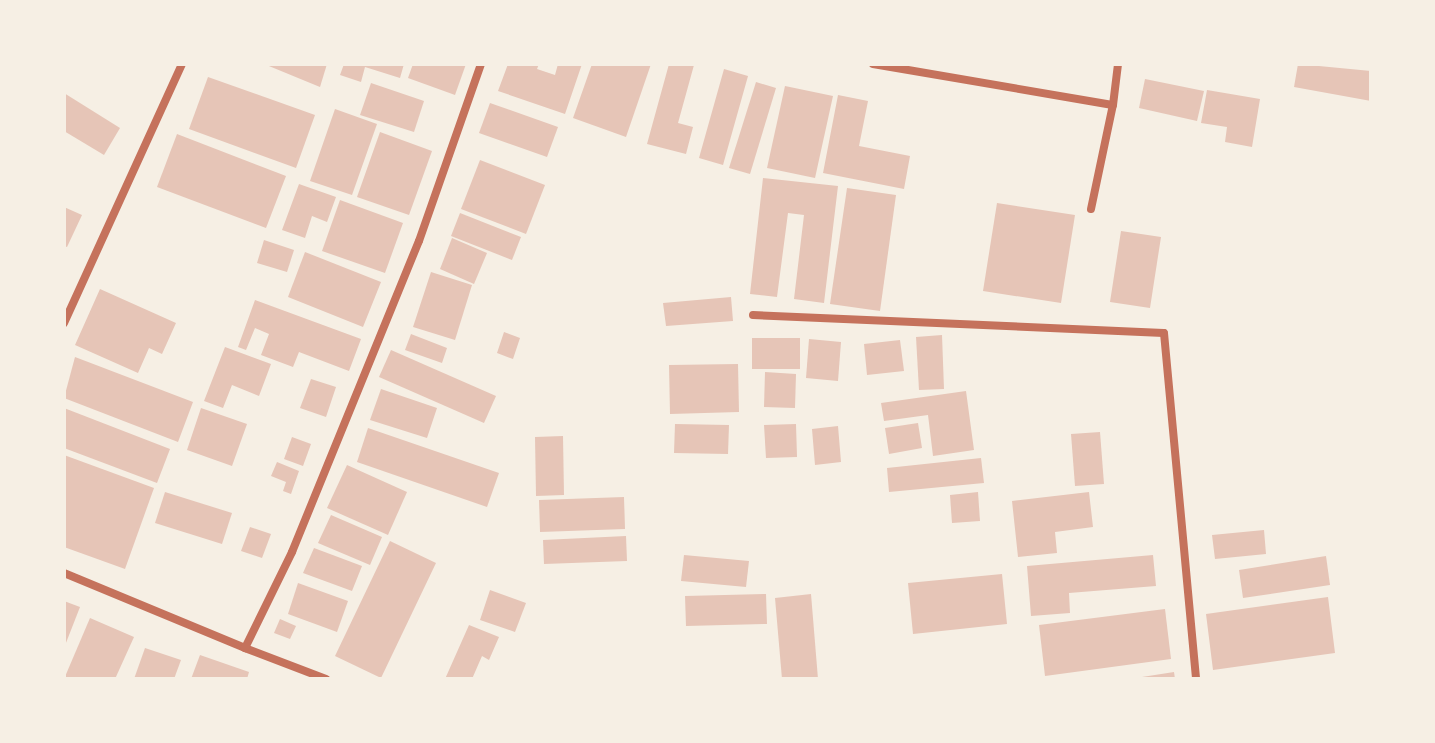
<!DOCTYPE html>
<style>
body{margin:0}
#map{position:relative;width:1435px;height:743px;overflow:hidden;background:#f6efe4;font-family:"Source Sans 3",sans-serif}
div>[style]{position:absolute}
.building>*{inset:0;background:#e6c5b7}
.minor>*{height:8px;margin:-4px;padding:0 4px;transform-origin:4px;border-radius:4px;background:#c5725c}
span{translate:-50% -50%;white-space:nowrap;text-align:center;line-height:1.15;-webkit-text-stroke:7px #f6efe4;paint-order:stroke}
.frame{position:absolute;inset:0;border:66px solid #f6efe4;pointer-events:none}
</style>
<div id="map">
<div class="building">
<i style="clip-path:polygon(264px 64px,327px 64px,320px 87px)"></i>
<i style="clip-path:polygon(344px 64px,404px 64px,400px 78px,365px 67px,361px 82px,340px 75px)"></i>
<i style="clip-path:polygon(413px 64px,466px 64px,455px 95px,408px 78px)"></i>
<i style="clip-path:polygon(508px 64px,539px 64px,537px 69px,555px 75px,558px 64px,582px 64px,565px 114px,498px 91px)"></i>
<i style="clip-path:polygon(592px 64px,651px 64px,626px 137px,573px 118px)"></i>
<i style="clip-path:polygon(669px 64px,694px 65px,678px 123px,693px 127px,686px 154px,647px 144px)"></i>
<i style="clip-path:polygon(1298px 64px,1371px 71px,1371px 101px,1294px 87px)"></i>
<i style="clip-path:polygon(724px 69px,748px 76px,723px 165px,699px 158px)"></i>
<i style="clip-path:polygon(208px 77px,315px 115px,296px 168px,189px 129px)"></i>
<i style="clip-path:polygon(1145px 79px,1204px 91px,1197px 121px,1139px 108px)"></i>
<i style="clip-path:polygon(756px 82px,776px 88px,750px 174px,729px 168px)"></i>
<i style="clip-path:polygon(371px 83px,424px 101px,414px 132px,360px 115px)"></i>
<i style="clip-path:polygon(785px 86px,833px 96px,815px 178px,767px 168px)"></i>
<i style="clip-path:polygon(1207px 90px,1260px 99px,1252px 147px,1225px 142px,1227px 127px,1201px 123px)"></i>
<i style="clip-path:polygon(64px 93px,120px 128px,104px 155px,64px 131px)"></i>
<i style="clip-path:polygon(838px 95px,868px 101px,859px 146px,910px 156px,904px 189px,823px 173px)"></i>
<i style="clip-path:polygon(490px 103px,558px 127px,547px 157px,479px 133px)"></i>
<i style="clip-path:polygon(335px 109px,377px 124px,352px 195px,310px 181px)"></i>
<i style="clip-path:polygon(380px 132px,432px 151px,409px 215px,357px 197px)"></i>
<i style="clip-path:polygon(177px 134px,286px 176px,266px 228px,157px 187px)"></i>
<i style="clip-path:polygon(480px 160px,545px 185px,526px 234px,461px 209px)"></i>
<i style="clip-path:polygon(763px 178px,838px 186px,824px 303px,794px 299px,804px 215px,788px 213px,777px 297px,750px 294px)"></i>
<i style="clip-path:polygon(299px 184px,336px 197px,327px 222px,312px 216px,305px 238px,282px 230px)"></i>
<i style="clip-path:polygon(847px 188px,896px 195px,880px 311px,830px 304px)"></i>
<i style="clip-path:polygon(340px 200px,403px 223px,385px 273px,322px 251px)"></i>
<i style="clip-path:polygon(997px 203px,1075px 215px,1061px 303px,983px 291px)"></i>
<i style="clip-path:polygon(64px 207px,82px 215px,67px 247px,64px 246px)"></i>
<i style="clip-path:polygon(460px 213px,521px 237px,512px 260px,451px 236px)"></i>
<i style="clip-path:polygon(1121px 231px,1161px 237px,1150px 308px,1110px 302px)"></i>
<i style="clip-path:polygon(452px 238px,487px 253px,474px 284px,440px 269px)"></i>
<i style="clip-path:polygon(264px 240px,294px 250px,287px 272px,257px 263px)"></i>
<i style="clip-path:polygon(305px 252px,381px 282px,363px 327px,288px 297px)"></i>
<i style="clip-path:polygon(431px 272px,472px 285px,455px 340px,413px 327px)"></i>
<i style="clip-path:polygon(100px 289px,176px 323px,162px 354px,149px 348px,138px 373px,75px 345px)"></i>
<i style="clip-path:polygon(731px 297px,733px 321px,666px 326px,663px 303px)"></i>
<i style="clip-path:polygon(255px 300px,361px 339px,349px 371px,299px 352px,293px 367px,261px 355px,269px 334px,255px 328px,246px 350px,238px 347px)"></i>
<i style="clip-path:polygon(504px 332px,520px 338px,513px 359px,497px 353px)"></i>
<i style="clip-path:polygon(411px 334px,447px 348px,442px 363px,405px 350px)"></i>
<i style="clip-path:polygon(942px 335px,944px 389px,919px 390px,916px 337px)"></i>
<i style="clip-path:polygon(752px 338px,800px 338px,800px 369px,752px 369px)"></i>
<i style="clip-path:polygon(809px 339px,841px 342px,838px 381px,806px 378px)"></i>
<i style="clip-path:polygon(900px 340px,904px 371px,867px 375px,864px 344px)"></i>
<i style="clip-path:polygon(225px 347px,271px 364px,259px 396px,232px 385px,223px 408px,204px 401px)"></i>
<i style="clip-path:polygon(391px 350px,496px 396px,484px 423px,379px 377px)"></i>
<i style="clip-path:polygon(75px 357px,193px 402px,178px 442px,64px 398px)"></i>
<i style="clip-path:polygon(738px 364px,739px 412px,670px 414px,669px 365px)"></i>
<i style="clip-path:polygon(765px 372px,796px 374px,795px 408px,764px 407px)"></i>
<i style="clip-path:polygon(311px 379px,336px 387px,326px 417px,300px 408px)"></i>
<i style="clip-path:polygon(381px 389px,437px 408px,427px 438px,370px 420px)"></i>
<i style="clip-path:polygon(966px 391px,974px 450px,933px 456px,928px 415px,884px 421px,881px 403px)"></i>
<i style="clip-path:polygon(64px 408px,170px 449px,157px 483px,64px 448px)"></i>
<i style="clip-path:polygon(201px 408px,247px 424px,232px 466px,187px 450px)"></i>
<i style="clip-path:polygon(918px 423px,922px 448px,889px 454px,885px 428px)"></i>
<i style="clip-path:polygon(675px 424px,729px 425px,728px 454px,674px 453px)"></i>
<i style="clip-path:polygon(796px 424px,797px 457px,766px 458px,764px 425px)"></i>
<i style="clip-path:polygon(838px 426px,841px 462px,815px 465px,812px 429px)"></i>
<i style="clip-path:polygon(368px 428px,499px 473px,487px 507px,357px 462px)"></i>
<i style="clip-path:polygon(1100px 432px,1104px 484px,1075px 486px,1071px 434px)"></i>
<i style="clip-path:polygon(563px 436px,564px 495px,536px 496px,535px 437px)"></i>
<i style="clip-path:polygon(292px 437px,311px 444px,303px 466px,284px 459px)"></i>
<i style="clip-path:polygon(64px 455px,154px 488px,125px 569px,64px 547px)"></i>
<i style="clip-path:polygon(981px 458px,984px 483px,889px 492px,887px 468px)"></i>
<i style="clip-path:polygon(277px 462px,299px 471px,291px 494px,283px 491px,286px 482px,271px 476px)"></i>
<i style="clip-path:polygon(347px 465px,407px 492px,388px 535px,327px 508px)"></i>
<i style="clip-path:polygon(165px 492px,232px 513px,222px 544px,155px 523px)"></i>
<i style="clip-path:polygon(978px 492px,980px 521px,952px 523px,950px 495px)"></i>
<i style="clip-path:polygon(1089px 492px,1093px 527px,1055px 532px,1057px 553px,1018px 557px,1012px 501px)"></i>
<i style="clip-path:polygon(624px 497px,625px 529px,540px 532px,539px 500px)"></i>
<i style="clip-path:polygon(331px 515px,382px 537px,370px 565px,318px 543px)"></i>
<i style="clip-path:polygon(250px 527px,271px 534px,262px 558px,241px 551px)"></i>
<i style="clip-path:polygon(1264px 530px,1266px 554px,1215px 559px,1212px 535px)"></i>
<i style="clip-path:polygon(626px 536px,627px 561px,544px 564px,543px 540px)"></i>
<i style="clip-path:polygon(390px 541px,436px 563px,381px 678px,335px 656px)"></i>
<i style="clip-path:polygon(314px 548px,362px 566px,352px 591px,303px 573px)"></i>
<i style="clip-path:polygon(684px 555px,749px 561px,746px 587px,681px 581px)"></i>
<i style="clip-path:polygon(1153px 555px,1156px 586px,1069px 593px,1070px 613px,1031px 616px,1027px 566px)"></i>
<i style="clip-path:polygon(1326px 556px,1330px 585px,1243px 598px,1239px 570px)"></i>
<i style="clip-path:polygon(1002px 574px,1007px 624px,913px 634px,908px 583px)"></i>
<i style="clip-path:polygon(298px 583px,348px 601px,337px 632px,288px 614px)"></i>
<i style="clip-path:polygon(490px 590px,526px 603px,515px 632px,480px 620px)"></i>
<i style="clip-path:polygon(766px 594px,767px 624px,686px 626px,685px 596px)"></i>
<i style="clip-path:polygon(811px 594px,818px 679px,782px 679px,775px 598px)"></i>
<i style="clip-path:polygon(1328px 597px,1335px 653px,1213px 670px,1206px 614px)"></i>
<i style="clip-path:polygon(64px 601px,80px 607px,64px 648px)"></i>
<i style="clip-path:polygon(1165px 609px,1171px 659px,1045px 676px,1039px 625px)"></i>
<i style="clip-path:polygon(90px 618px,134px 637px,115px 679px,64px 679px)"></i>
<i style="clip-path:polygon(280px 619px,296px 626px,290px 639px,274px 633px)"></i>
<i style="clip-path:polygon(469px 625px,499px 637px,489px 660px,482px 656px,472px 679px,445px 679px)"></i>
<i style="clip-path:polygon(145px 648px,181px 660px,174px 679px,134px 679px)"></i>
<i style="clip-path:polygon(200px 655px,249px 672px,247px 679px,191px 679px)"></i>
<i style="clip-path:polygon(1174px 672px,1175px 679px,1142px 679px,1142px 677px)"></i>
</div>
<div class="minor">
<i style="left:873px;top:64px;width:243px;rotate:9.7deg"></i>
<i style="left:1113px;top:105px;width:41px;rotate:-83deg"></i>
<i style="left:1091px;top:209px;width:106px;rotate:-78.1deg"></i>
<i style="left:753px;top:315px;width:411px;rotate:2.5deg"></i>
<i style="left:1164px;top:333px;width:347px;rotate:84.7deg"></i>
<i style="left:64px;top:323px;width:285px;rotate:-65.5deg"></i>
<i style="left:64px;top:573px;width:196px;rotate:22.5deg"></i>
<i style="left:326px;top:679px;width:87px;rotate:-159.1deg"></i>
<i style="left:245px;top:648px;width:107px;rotate:-63.9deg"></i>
<i style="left:292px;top:552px;width:336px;rotate:-67.8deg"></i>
<i style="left:419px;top:241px;width:188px;rotate:-70.7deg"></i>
</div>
<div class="frame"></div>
</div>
